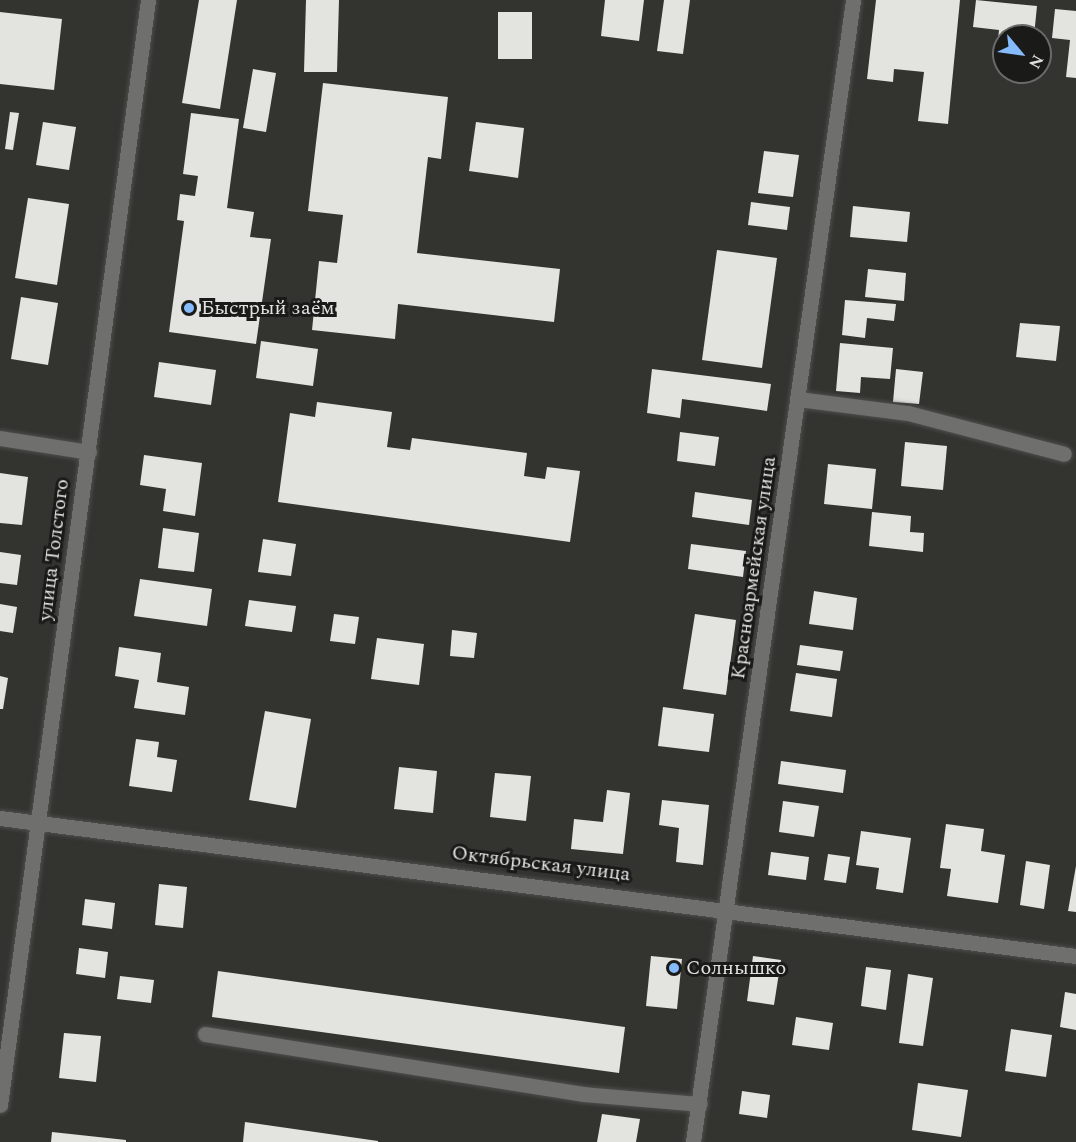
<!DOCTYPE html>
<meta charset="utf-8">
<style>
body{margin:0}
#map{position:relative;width:1076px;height:1142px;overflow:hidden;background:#333330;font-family:Spectral,serif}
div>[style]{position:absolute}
.building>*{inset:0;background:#e3e3df}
.roads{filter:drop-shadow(0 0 2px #4f4f4c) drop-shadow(0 0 2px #4f4f4c)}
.minor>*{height:15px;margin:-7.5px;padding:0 7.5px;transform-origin:7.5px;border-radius:7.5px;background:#6f6f6d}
.dots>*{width:16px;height:16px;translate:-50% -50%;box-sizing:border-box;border:3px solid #1a1a19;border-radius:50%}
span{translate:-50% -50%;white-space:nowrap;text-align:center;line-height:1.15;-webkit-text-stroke:6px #1a1a19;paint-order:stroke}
.poi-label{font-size:20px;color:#e1e1df}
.left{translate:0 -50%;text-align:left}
.street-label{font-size:20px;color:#e1e1df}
.north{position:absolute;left:992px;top:24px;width:60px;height:60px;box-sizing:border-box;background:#1a1a19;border:2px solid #6a6a68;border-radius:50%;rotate:119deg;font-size:16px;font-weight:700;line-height:24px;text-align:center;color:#e1e1df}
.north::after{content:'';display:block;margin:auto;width:21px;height:27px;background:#85bbfb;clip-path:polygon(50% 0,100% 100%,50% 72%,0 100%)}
</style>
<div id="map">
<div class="building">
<i style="clip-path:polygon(199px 0,237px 0,220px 109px,182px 103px)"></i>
<i style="clip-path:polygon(306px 0,339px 0,337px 72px,304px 72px)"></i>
<i style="clip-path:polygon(605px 0,644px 0,639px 41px,601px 36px)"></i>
<i style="clip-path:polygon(664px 0,690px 0,683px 54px,657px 51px)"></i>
<i style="clip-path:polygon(876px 0,960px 0,948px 124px,918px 121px,924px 72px,894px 69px,893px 82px,867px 79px)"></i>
<i style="clip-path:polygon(976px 0,1037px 6px,1034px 36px,1004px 36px,1004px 50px,997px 49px,999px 30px,973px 27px)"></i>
<i style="clip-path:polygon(1055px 9px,1076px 11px,1076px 78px,1066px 77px,1070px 40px,1052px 38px)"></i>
<i style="clip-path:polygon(0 12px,62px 19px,54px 90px,0 84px)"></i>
<i style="clip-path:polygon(498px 12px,532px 12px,532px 59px,498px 59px)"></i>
<i style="clip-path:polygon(253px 69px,276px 73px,266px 132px,243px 128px)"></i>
<i style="clip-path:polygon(323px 83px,448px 97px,441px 159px,428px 157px,417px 253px,560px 269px,554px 322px,398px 304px,395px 339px,312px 330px,319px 261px,337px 263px,343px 215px,308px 211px)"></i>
<i style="clip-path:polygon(10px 112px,19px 113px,13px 150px,5px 149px)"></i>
<i style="clip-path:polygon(191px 113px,239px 119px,227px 208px,254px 212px,250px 237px,271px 239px,256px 344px,169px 332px,184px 221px,177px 220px,180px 194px,195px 196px,198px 176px,183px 174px)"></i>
<i style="clip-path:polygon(43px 122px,76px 127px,69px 170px,36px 165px)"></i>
<i style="clip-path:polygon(476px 122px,524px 128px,518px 178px,469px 171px)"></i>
<i style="clip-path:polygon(764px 151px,799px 155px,793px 197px,758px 193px)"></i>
<i style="clip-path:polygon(28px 198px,69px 204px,57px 285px,15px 278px)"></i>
<i style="clip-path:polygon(751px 202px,790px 207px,787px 230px,748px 225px)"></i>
<i style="clip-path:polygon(853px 206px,910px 212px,907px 242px,850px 237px)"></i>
<i style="clip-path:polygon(717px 250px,777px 258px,762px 368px,702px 360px)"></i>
<i style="clip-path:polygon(868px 269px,906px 273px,904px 301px,865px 297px)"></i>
<i style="clip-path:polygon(21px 297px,58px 303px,48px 365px,11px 359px)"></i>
<i style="clip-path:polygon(845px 300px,896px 304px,894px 321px,867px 318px,865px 338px,842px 335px)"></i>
<i style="clip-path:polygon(1020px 323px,1060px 326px,1056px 361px,1016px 357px)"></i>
<i style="clip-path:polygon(261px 341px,318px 349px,313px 386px,256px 378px)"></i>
<i style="clip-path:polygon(840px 343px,893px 348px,890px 379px,861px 377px,860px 393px,836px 391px)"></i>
<i style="clip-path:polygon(159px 362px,216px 370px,211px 405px,154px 397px)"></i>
<i style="clip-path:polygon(652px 369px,771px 384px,767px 411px,682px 399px,680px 418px,647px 413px)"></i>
<i style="clip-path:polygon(896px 369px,923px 372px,919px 404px,893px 402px)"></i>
<i style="clip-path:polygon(317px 402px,392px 412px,387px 447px,410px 450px,412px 438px,527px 453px,524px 476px,545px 479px,547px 467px,580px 471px,570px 542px,278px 502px,290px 413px,315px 417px)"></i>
<i style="clip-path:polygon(680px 432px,719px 437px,715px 466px,677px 461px)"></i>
<i style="clip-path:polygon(905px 442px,947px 446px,943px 490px,901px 486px)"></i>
<i style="clip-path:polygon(144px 455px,202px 463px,195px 516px,163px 511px,166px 489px,140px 485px)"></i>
<i style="clip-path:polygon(828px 464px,876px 469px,872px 509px,824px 504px)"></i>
<i style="clip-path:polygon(0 473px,28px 477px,22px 525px,0 523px)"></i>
<i style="clip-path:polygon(695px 492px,752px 500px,749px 525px,692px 517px)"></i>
<i style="clip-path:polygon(872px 512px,911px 516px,910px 532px,924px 533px,923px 552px,869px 546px)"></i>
<i style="clip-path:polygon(163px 528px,199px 533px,194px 572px,158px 568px)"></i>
<i style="clip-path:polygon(263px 539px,296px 544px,291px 576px,258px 572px)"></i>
<i style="clip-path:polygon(691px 544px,746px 551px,743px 577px,688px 569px)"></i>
<i style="clip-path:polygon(0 552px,21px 555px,17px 585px,0 583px)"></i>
<i style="clip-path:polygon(140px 579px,212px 589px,207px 626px,134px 616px)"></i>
<i style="clip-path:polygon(814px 591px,857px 598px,853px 630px,809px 624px)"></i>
<i style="clip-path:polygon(249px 600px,296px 606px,292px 632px,245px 626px)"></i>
<i style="clip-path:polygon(0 604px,17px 607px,13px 633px,0 631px)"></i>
<i style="clip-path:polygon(334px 614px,359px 617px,355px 644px,330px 641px)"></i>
<i style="clip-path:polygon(695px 614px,736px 620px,726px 695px,683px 689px)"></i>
<i style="clip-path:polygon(452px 630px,477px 633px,474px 658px,450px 656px)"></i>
<i style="clip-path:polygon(377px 638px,424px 644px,419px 685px,371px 679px)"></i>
<i style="clip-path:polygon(800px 645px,843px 651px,840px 671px,797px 665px)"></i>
<i style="clip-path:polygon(119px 647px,161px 653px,157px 682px,189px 687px,185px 715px,134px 708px,139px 680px,115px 676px)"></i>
<i style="clip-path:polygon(796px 673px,837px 679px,832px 717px,790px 711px)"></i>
<i style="clip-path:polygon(0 676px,8px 678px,3px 709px,0 709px)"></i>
<i style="clip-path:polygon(663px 707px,714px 714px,709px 752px,658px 746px)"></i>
<i style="clip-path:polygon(265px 711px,311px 719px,296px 808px,249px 800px)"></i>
<i style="clip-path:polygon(136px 739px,159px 742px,157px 757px,177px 760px,172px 792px,129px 786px)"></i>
<i style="clip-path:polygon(781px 761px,846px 770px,843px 793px,778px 784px)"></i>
<i style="clip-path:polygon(399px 767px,437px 771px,433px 813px,394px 809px)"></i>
<i style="clip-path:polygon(495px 773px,531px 776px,526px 821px,490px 817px)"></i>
<i style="clip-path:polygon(607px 790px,630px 793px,623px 854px,571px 849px,574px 819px,603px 822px)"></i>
<i style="clip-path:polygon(662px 800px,709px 805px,703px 865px,676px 862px,679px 828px,659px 825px)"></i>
<i style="clip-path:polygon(783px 801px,819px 806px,814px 837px,779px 832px)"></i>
<i style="clip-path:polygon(946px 824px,984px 829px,981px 851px,1005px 855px,998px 903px,947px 896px,951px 869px,940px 868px)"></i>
<i style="clip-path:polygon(861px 831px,911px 838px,903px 893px,876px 889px,879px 868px,856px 865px)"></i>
<i style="clip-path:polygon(771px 852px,809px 857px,806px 880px,768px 875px)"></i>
<i style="clip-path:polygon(828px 854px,850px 857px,846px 883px,824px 880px)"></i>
<i style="clip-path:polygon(1026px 861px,1050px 865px,1044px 909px,1020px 905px)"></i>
<i style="clip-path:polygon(1076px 866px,1076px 912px,1068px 911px)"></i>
<i style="clip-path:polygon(159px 884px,187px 887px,183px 928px,155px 925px)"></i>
<i style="clip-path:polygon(85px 899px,115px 903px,112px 929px,82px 925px)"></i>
<i style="clip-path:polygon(79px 948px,108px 952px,105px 978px,76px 974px)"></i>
<i style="clip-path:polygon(651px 956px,682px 959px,677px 1009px,646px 1006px)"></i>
<i style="clip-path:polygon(753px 956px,781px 960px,774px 1005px,747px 1001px)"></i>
<i style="clip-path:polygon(866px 967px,891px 970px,886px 1010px,861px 1006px)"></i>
<i style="clip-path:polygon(218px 971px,625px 1027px,619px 1073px,212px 1017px)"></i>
<i style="clip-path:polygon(908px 974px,933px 978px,923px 1046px,899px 1043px)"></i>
<i style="clip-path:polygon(120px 976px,154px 980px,151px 1003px,117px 999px)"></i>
<i style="clip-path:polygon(1065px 992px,1076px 994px,1076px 1030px,1060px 1027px)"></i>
<i style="clip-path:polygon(796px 1017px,833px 1023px,829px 1050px,792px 1045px)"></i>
<i style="clip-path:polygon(1011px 1029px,1052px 1035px,1046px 1077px,1005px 1071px)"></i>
<i style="clip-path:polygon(64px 1033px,101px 1036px,96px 1082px,59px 1078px)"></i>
<i style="clip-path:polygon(918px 1083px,968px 1090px,961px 1137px,912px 1130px)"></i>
<i style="clip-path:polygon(742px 1091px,770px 1095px,767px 1118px,739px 1114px)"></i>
<i style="clip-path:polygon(602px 1114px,640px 1119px,636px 1142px,597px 1142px)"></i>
<i style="clip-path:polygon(245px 1122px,378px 1141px,378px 1142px,243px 1142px)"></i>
<i style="clip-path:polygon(52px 1132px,126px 1140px,126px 1142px,51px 1142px)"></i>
</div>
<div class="roads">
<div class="minor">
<i style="left:798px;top:399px;width:111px;rotate:7.3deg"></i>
<i style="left:908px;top:413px;width:161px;rotate:14.7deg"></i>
<i style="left:0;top:438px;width:90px;rotate:8.9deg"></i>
<i style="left:0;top:818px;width:1085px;rotate:7.31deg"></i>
<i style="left:205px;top:1034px;width:383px;rotate:9deg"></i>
<i style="left:583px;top:1094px;width:117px;rotate:4.9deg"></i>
<i style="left:0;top:1105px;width:1115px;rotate:-82.37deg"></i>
<i style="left:693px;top:1142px;width:1153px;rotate:-82.02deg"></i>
</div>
</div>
<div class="dots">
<i style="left:189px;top:308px;background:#85bbfb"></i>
<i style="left:674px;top:968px;background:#85bbfb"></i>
</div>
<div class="poi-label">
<span class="left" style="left:201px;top:308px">Быстрый заём</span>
<span class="left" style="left:686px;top:968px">Солнышко</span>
</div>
<div class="street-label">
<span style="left:54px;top:550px;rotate:-83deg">улица Толстого</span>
<span style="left:754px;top:568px;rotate:-82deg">Красноармейская улица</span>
<span style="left:541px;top:864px;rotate:7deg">Октябрьская улица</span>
</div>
<div class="north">N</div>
</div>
